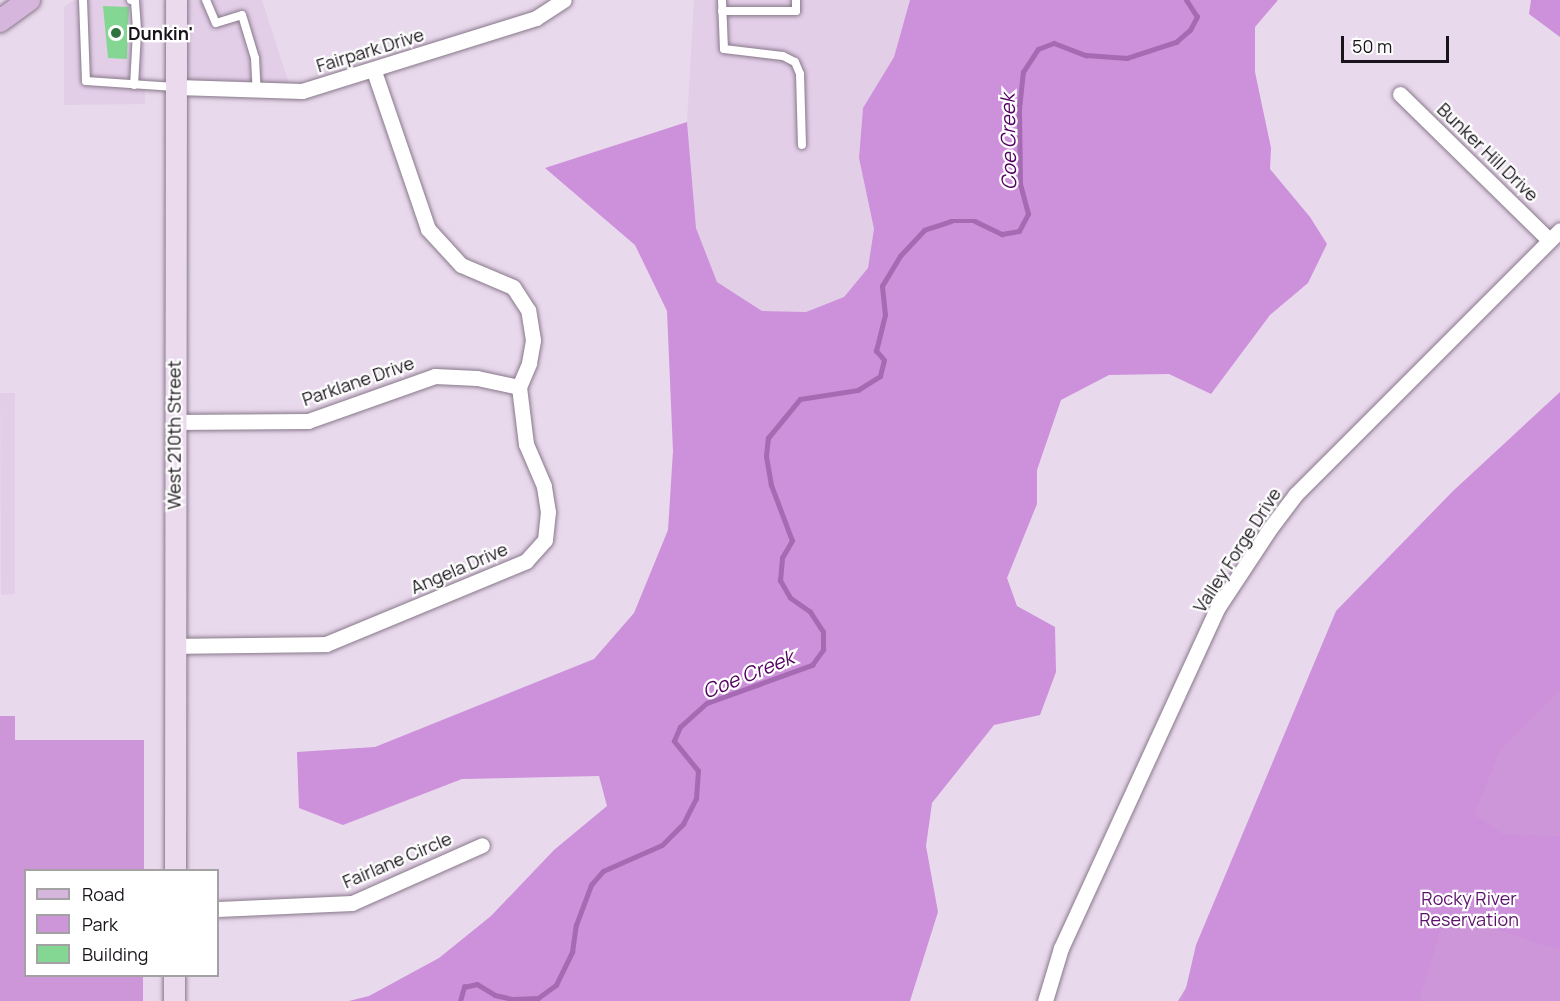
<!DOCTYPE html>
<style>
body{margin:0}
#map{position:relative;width:1560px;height:1001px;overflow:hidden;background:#e9d9ec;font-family:Manrope,sans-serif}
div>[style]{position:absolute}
.built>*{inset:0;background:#e3cee8}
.green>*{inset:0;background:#cc96d8}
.forest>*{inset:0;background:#cd90db}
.stream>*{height:4.5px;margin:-2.25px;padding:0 2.25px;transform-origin:2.25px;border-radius:2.25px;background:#a56ab2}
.building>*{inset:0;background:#84d693}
.roads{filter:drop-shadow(0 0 2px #87788a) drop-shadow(0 0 2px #87788a)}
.lane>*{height:8px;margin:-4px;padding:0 4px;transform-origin:4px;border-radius:4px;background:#fff}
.street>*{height:15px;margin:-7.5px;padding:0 7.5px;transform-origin:7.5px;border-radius:7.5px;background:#fff}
.secondary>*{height:21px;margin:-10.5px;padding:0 10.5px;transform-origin:10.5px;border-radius:10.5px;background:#ebdaee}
.primary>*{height:22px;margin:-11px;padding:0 11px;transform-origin:11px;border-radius:11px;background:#d7b6de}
.dots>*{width:16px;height:16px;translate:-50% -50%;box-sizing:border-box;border:3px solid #fff;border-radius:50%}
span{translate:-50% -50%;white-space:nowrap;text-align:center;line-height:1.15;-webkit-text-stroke:4.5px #fff;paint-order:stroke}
.poi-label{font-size:18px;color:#19141b;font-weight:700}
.left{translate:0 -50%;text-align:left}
.street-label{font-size:18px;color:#19141b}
.park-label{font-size:18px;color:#5d106c}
.water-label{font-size:20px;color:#530162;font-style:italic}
.legend{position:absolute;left:24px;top:869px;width:195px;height:108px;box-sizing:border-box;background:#fff;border:2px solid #a3a1a4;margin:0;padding:8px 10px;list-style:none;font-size:18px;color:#19141b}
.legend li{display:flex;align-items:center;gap:12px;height:30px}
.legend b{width:30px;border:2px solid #a3a1a4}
.scale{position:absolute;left:1341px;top:36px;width:108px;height:27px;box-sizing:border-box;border:3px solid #19141b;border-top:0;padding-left:8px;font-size:18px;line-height:21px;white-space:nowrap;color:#19141b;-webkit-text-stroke:4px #fff;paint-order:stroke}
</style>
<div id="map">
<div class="built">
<i style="clip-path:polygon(75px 0,144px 0,145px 104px,64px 105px,64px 7px)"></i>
<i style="clip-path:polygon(181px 0,262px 0,290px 87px,180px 91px)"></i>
<i style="clip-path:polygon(694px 0,910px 0,894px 57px,863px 108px,859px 158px,874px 229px,868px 268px,844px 297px,806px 312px,762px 311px,717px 282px,696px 228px,687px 122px)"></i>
<i style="clip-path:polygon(0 393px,15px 393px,15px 594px,1px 595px)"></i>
</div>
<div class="green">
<i style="clip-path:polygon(1560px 613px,1560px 1001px,1178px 1001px,1263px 861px)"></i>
<i style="clip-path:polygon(0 716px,15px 716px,15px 740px,144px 740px,144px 870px,26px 870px,26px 976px,143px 976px,143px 1001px,0 1001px)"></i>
</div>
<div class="forest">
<i style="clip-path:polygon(910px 0,1278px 0,1255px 27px,1255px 72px,1271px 148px,1270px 169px,1310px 217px,1327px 244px,1308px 283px,1270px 315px,1211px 394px,1169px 374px,1109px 375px,1061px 400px,1037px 470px,1037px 504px,1007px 578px,1017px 606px,1055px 627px,1056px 672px,1040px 715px,994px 725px,932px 803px,926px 846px,938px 912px,910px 1001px,349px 1001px,369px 996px,439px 958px,491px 916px,554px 850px,607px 806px,599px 776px,462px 779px,343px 825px,299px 808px,297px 752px,375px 747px,594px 659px,634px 613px,668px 530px,673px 451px,667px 311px,635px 245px,545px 168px,687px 122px,696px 228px,717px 282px,762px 311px,806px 312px,844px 297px,868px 268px,874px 229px,859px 158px,863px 108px,894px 57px)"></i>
<i style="clip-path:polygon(1531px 0,1560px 0,1560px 37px,1529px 14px)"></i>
<i style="clip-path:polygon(1560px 392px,1560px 689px,1500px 750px,1474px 815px,1504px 835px,1560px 836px,1560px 950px,1493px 928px,1441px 929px,1419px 1001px,1183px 1001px,1196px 945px,1336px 611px,1453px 491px)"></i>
</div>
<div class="stream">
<i style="left:460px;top:1001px;width:15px;rotate:-74deg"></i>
<i style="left:464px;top:987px;width:13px;rotate:-13deg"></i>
<i style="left:477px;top:984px;width:21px;rotate:31deg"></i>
<i style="left:495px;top:995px;width:18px;rotate:13deg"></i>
<i style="left:513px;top:999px;width:25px;rotate:-2deg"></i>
<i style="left:538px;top:998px;width:22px;rotate:-36deg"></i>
<i style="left:556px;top:985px;width:37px;rotate:-64deg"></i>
<i style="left:572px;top:952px;width:27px;rotate:-82deg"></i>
<i style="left:576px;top:925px;width:43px;rotate:-69.4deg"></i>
<i style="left:591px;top:885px;width:18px;rotate:-49deg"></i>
<i style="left:603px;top:871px;width:64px;rotate:-23.8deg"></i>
<i style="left:662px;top:845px;width:30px;rotate:-45deg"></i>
<i style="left:683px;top:824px;width:28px;rotate:-63deg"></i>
<i style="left:696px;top:799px;width:28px;rotate:-86deg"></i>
<i style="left:698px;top:771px;width:38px;rotate:-129deg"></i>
<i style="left:674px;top:741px;width:15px;rotate:-67deg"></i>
<i style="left:680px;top:727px;width:36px;rotate:-42deg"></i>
<i style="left:707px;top:703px;width:112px;rotate:-19.9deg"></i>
<i style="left:812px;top:665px;width:19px;rotate:-54deg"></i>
<i style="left:823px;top:650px;width:18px;rotate:-90deg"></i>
<i style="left:823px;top:632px;width:24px;rotate:-123deg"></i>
<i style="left:810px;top:612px;width:24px;rotate:-145deg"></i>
<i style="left:790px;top:598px;width:20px;rotate:-120deg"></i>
<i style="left:780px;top:581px;width:23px;rotate:-85deg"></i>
<i style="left:782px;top:558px;width:20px;rotate:-60deg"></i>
<i style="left:792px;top:541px;width:60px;rotate:-110.6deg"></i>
<i style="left:771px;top:485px;width:29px;rotate:-100deg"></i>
<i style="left:766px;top:456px;width:18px;rotate:-84deg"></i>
<i style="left:768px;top:438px;width:50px;rotate:-50.6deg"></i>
<i style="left:800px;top:399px;width:59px;rotate:-8.8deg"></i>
<i style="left:858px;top:390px;width:26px;rotate:-32deg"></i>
<i style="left:880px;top:376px;width:16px;rotate:-76deg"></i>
<i style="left:884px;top:360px;width:12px;rotate:-132deg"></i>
<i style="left:876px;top:351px;width:37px;rotate:-76deg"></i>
<i style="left:885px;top:315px;width:29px;rotate:-96deg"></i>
<i style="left:882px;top:286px;width:35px;rotate:-59deg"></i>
<i style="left:900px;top:256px;width:35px;rotate:-47deg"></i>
<i style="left:924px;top:230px;width:28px;rotate:-18deg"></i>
<i style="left:951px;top:221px;width:24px"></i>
<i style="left:975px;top:221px;width:30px;rotate:26deg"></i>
<i style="left:1002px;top:234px;width:17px;rotate:-10deg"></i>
<i style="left:1019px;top:231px;width:19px;rotate:-62deg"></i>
<i style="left:1028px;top:214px;width:30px;rotate:-105deg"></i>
<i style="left:1020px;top:185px;width:76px;rotate:-90.8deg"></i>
<i style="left:1019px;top:109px;width:37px;rotate:-84deg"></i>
<i style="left:1023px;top:72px;width:27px;rotate:-57deg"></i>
<i style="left:1038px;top:49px;width:17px;rotate:-21deg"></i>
<i style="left:1054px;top:43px;width:34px;rotate:21deg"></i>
<i style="left:1086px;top:55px;width:41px;rotate:4.2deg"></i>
<i style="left:1127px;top:58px;width:52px;rotate:-18.1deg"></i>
<i style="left:1176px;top:42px;width:18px;rotate:-41deg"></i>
<i style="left:1190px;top:30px;width:15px;rotate:-62deg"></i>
<i style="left:1197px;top:17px;width:20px;rotate:-123deg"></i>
</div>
<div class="building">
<i style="clip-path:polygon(103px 6px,129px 7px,127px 59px,108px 58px)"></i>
</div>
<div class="roads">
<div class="lane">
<i style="left:83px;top:0;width:81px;rotate:87.9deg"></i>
<i style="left:86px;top:81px;width:89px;rotate:3.9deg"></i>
<i style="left:131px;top:0;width:4px;rotate:14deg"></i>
<i style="left:135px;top:1px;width:31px;rotate:86deg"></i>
<i style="left:137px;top:32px;width:53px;rotate:93.2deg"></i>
<i style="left:206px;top:0;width:25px;rotate:67deg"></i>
<i style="left:216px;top:23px;width:27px;rotate:-17deg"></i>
<i style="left:242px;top:15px;width:45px;rotate:73.2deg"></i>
<i style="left:255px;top:58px;width:33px;rotate:87deg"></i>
<i style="left:722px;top:0;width:49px;rotate:87.7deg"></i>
<i style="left:724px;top:49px;width:59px;rotate:6.8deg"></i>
<i style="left:783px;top:56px;width:13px;rotate:27deg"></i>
<i style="left:795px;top:62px;width:13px;rotate:67deg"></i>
<i style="left:800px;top:74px;width:71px;rotate:88.4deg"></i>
<i style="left:722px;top:11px;width:74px"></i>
<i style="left:796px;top:11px;width:11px;rotate:-90deg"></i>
</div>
<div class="street">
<i style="left:177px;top:87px;width:125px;rotate:1.8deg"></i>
<i style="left:302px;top:91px;width:245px;rotate:-17.3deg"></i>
<i style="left:536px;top:18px;width:33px;rotate:-33deg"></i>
<i style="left:1400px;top:94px;width:207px;rotate:44.4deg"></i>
<i style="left:173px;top:422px;width:135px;rotate:-0.4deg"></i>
<i style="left:308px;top:421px;width:135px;rotate:-19.5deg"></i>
<i style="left:435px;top:376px;width:42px;rotate:2.7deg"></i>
<i style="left:477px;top:378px;width:43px;rotate:12.1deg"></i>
<i style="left:173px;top:646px;width:153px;rotate:-0.7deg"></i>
<i style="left:326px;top:644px;width:217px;rotate:-22.5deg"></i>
<i style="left:526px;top:561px;width:28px;rotate:-48deg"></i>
<i style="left:545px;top:540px;width:28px;rotate:-84deg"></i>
<i style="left:548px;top:512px;width:26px;rotate:-99deg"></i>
<i style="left:544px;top:486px;width:46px;rotate:-113.2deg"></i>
<i style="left:526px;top:444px;width:57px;rotate:-97deg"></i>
<i style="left:519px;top:387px;width:26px;rotate:-67deg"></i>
<i style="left:529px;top:363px;width:23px;rotate:-80deg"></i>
<i style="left:533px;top:340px;width:30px;rotate:-99deg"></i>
<i style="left:528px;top:310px;width:27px;rotate:-123deg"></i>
<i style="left:513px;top:287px;width:56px;rotate:-157.1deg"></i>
<i style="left:461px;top:265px;width:49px;rotate:-132.5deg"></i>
<i style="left:428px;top:229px;width:167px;rotate:-108.9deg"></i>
<i style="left:218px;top:909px;width:134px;rotate:-2.6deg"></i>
<i style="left:352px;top:903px;width:142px;rotate:-24deg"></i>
<i style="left:1045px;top:1001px;width:55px;rotate:-73.2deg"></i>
<i style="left:1061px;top:948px;width:375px;rotate:-65.3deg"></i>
<i style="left:1218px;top:607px;width:96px;rotate:-56.5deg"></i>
<i style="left:1271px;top:527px;width:41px;rotate:-52.9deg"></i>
<i style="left:1296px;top:494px;width:373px;rotate:-45deg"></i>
</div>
<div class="secondary">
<i style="left:175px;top:870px;width:870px;rotate:-89.93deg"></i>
<i style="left:174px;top:1001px;width:25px;rotate:-90deg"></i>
</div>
<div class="primary">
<i style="left:0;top:21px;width:36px;rotate:-36deg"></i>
</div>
</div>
<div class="dots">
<i style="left:116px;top:33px;background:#2e733f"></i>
</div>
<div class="poi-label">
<span class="left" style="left:128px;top:33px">Dunkin'</span>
</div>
<div class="street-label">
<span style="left:370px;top:50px;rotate:-17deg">Fairpark Drive</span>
<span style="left:1488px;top:152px;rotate:44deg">Bunker Hill Drive</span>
<span style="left:358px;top:381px;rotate:-19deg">Parklane Drive</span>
<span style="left:174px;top:435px;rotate:-90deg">West 210th Street</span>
<span style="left:1237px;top:550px;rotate:-57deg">Valley Forge Drive</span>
<span style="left:459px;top:568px;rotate:-23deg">Angela Drive</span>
<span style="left:397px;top:860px;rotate:-23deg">Fairlane Circle</span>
</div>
<div class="park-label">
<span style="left:1469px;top:909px">Rocky River<br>Reservation</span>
</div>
<div class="water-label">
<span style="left:1008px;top:142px;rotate:-91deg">Coe Creek</span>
<span style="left:748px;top:674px;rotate:-22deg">Coe Creek</span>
</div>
<ul class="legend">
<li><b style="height:8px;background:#d7b6de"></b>Road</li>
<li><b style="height:16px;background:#cc96d8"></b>Park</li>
<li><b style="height:16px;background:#84d693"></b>Building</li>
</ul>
<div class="scale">50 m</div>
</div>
